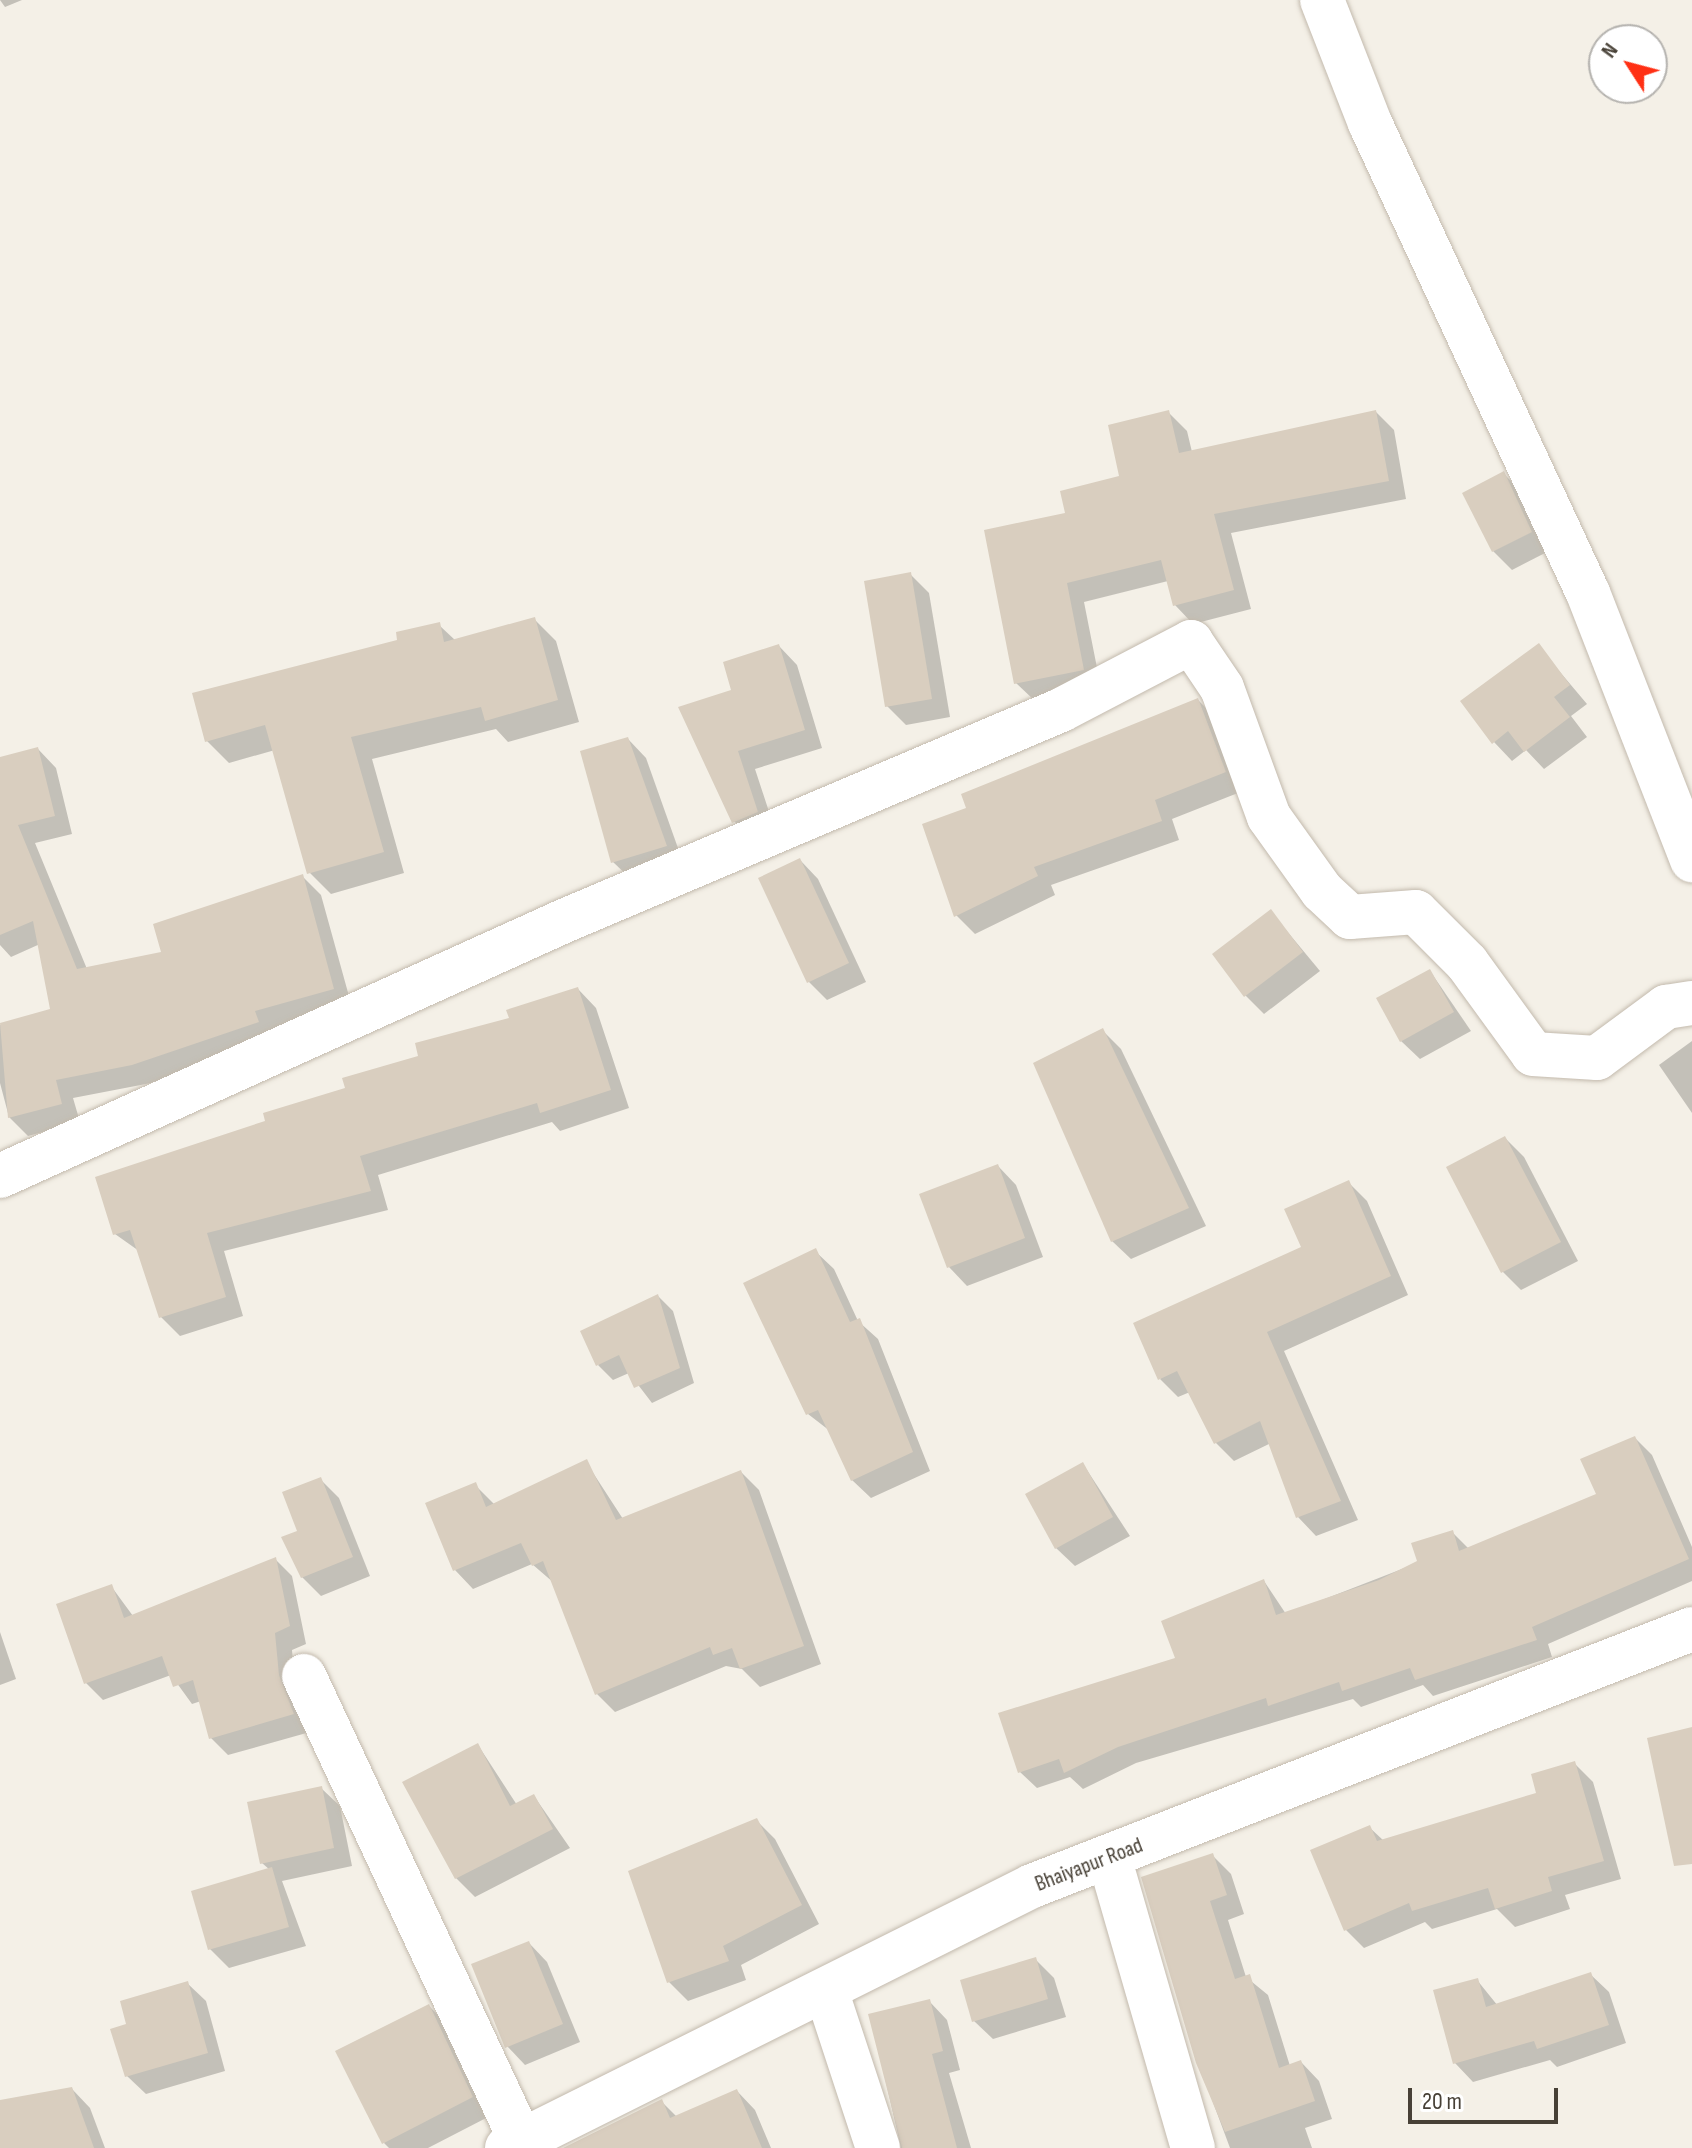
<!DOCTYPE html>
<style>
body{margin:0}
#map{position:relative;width:1692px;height:2148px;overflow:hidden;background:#f4f0e7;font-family:"Sofia Sans Condensed",sans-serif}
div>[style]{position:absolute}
.shadow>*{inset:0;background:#0003}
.building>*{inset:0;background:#d9cebf}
.roads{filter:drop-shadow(0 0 2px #c3baad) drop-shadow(0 0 2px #c3baad)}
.street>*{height:44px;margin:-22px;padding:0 22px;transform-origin:22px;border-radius:22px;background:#fff}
span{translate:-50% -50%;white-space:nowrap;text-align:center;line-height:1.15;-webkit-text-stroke:7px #fff;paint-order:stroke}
.street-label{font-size:22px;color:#474036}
.north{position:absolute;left:1588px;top:24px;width:80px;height:80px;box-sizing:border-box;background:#fff;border:2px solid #b5b3af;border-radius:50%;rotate:306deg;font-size:22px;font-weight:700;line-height:32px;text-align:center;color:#474036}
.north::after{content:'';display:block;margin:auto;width:28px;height:36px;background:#ff3014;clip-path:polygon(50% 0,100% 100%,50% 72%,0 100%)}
.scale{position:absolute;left:1408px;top:2088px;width:150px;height:36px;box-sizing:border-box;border:4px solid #474036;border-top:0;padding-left:10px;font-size:24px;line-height:28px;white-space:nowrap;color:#474036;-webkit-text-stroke:6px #fff;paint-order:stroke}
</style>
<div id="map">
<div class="shadow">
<i style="clip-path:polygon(0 0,22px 0,5px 7px)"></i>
<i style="clip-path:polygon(1168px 412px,1187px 431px,1192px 452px,1376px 412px,1394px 430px,1406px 499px,1231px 533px,1251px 609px,1193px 624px,1175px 605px,1168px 581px,1084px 602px,1101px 688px,1035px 701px,1016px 683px,1067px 515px,1122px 478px)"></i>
<i style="clip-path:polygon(1504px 474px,1522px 492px,1549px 551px,1512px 570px,1493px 551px)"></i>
<i style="clip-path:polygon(910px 574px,929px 593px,950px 717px,906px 725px,887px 706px)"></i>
<i style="clip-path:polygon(534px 619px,556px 641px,579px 722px,508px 742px,496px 729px,372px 759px,404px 873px,331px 894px,309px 872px,275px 750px,229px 763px,207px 741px,439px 625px,456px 641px)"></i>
<i style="clip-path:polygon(779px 646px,797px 665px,822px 748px,755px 769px,775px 830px,752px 840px,734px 821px,733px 691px)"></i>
<i style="clip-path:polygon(1538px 646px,1587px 704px,1571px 716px,1587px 737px,1544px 769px,1526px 750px,1512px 761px,1494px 742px)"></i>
<i style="clip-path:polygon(1198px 700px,1216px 718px,1243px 791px,1172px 819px,1179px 840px,1051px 885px,1055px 895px,975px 934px,956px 915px,969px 809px)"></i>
<i style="clip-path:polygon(628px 739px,646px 758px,684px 865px,632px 880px,613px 862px)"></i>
<i style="clip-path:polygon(38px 749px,56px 768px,72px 834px,35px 843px,87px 969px,164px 953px,302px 876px,321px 895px,352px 1007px,151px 1083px,73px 1098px,80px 1122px,28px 1136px,9px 1117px,0 1083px,0 1025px,52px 1011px,40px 944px,11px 957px,0 945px,0 759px)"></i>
<i style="clip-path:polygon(800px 860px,818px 879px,866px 982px,827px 1000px,809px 982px)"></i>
<i style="clip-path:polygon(1271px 912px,1320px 971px,1264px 1014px,1245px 995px)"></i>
<i style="clip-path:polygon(1430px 971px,1471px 1031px,1420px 1059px,1401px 1041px)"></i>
<i style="clip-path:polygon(578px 989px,596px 1008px,629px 1108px,560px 1131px,552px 1122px,378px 1175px,388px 1210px,224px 1251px,243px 1316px,180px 1336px,161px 1317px,139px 1251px,115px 1234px,268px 1123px)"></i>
<i style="clip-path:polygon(1103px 1031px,1121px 1049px,1206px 1226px,1131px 1259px,1112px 1241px)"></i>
<i style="clip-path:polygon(1692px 1041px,1692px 1113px,1659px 1065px)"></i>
<i style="clip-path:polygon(1505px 1138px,1524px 1157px,1578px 1261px,1521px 1290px,1503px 1272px)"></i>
<i style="clip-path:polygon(998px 1166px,1016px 1185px,1043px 1257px,967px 1286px,949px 1267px)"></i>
<i style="clip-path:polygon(1349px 1183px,1367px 1201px,1408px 1295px,1284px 1351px,1358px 1520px,1316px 1536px,1298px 1517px,1271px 1443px,1234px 1461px,1216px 1443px,1190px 1392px,1178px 1397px,1160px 1379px,1304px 1248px)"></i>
<i style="clip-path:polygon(815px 1251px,834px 1269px,858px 1321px,878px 1339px,930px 1471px,871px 1498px,852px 1480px,830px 1431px,808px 1414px)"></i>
<i style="clip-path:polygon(658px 1296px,673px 1311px,694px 1383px,652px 1403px,629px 1373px,613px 1380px,598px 1365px)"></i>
<i style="clip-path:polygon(1635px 1438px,1652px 1455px,1692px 1547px,1692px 1581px,1548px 1644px,1552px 1657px,1433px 1696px,1423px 1685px,1361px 1707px,1353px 1699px,1136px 1763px,1083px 1789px,1070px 1777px,1037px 1788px,1020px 1772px,1177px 1659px,1264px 1581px,1286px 1614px,1420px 1562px,1452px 1532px,1469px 1549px,1598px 1495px)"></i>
<i style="clip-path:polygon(586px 1462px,623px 1519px,741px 1472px,759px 1490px,821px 1664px,760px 1687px,742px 1669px,726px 1666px,615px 1712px,597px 1694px,554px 1583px,532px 1564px,473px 1589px,455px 1570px,475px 1485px,495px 1505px)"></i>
<i style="clip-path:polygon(1083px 1464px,1130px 1536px,1075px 1566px,1056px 1548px)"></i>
<i style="clip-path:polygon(320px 1479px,339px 1498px,370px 1576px,321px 1596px,302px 1577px)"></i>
<i style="clip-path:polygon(275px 1559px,292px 1576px,306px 1644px,292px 1650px,296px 1694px,310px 1732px,228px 1755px,211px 1738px,201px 1701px,192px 1704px,171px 1675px,103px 1700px,86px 1683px,111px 1586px,133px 1616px)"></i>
<i style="clip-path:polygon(0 1632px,16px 1679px,0 1685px)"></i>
<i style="clip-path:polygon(478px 1745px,517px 1805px,534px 1796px,570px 1848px,475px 1897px,456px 1878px)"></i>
<i style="clip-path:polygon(1574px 1763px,1593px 1782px,1621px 1879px,1565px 1895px,1570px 1909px,1515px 1927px,1497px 1909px,1432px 1929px,1425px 1922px,1364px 1948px,1346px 1930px,1369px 1827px,1384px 1841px,1538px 1794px)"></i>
<i style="clip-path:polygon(321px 1788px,340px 1806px,352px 1866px,282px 1881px,306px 1946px,229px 1968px,210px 1949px,194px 1892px,270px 1870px,262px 1863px)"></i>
<i style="clip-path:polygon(756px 1820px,775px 1839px,819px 1924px,741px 1965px,746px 1980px,688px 2001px,669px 1982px)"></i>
<i style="clip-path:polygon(1212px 1855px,1231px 1874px,1244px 1914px,1228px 1920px,1246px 1977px,1268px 1995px,1290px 2066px,1301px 2062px,1319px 2081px,1332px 2119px,1305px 2128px,1312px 2148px,1230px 2148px,1198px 2062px)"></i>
<i style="clip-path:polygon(529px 1943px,547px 1962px,580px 2042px,525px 2065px,507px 2046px)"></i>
<i style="clip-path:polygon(1035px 1959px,1054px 1978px,1066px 2017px,993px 2039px,974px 2021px)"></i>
<i style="clip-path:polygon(1590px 1974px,1609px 1992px,1626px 2043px,1557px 2067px,1550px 2060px,1473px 2082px,1455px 2063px,1477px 1980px,1498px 2006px)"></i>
<i style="clip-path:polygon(187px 1983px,206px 2001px,225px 2071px,146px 2094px,127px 2076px,129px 2026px)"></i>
<i style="clip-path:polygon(929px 2001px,947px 2020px,960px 2070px,949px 2073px,971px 2148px,901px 2148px,871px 2016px)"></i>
<i style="clip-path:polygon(429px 2006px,447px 2024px,490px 2116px,428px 2148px,389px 2148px,384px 2143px)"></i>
<i style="clip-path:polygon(72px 2089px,90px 2108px,105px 2148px,0 2148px,0 2102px)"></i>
<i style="clip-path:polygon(737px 2091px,755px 2110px,771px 2148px,572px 2148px,661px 2101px,677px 2117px)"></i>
</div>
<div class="building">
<i style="clip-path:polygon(1169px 410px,1179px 453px,1376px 410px,1389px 481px,1214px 514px,1234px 590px,1173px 606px,1161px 560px,1067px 583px,1084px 670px,1014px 684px,984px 530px,1065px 513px,1060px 491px,1119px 476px,1108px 425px)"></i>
<i style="clip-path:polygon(1504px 471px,1532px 532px,1492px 552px,1462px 493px)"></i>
<i style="clip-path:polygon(911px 572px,932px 699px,885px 707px,864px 581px)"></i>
<i style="clip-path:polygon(535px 617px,558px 700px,485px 721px,481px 707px,351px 737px,384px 852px,307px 874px,265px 725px,205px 742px,192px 693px,397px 640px,396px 632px,440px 622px,444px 642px)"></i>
<i style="clip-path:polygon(1539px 643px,1570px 685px,1554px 697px,1570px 717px,1524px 752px,1508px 731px,1492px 744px,1460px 701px)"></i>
<i style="clip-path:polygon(779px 644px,805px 730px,738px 751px,758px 812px,732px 823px,678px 707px,731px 690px,723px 662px)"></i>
<i style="clip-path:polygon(1198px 698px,1226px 772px,1155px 800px,1162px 821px,1034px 867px,1038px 876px,954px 917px,922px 824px,966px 808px,961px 794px)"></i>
<i style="clip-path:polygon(628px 737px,667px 846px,611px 863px,580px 751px)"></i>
<i style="clip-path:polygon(38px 747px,55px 816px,18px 825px,77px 969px,161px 952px,153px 924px,303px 874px,334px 989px,255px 1011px,259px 1022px,132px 1065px,56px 1080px,62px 1104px,8px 1118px,0 1023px,50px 1009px,33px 921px,0 935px,0 757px)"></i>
<i style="clip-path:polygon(800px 858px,849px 963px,807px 983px,758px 878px)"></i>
<i style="clip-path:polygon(1271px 909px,1303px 952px,1244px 997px,1212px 954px)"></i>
<i style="clip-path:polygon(1430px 969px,1454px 1012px,1400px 1042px,1376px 998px)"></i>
<i style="clip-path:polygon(578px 987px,611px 1090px,540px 1113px,537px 1103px,360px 1156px,371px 1191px,207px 1233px,226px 1297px,159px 1318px,130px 1230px,113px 1235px,95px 1177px,265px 1121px,263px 1113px,345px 1088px,342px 1078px,418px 1056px,415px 1043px,509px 1018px,506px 1010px)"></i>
<i style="clip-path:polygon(1103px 1028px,1189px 1208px,1111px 1242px,1033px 1063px)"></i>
<i style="clip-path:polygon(1505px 1136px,1561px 1242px,1501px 1273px,1446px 1167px)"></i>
<i style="clip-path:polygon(998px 1164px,1025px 1238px,947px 1268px,919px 1194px)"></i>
<i style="clip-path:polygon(1349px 1180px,1391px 1276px,1267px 1332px,1341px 1501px,1296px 1518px,1260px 1421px,1214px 1444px,1177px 1371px,1158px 1380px,1133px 1323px,1301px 1247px,1284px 1209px)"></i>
<i style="clip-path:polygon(816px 1248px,850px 1322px,860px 1318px,913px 1452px,851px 1481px,818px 1410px,806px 1415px,743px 1283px)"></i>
<i style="clip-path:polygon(658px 1294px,680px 1368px,634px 1388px,619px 1355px,596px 1366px,580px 1331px)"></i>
<i style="clip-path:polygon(1635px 1436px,1689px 1559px,1532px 1627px,1537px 1640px,1415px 1680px,1410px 1668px,1342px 1691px,1339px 1682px,1268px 1706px,1266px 1698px,1118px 1747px,1064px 1773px,1059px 1759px,1018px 1773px,998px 1713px,1175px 1658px,1161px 1621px,1264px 1579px,1276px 1615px,1379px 1580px,1417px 1561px,1411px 1543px,1453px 1530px,1459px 1551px,1596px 1494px,1580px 1459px)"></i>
<i style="clip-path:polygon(587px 1459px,616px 1520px,741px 1470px,804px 1646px,740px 1669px,732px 1648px,713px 1655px,710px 1647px,595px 1695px,543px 1561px,532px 1566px,521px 1543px,453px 1571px,425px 1503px,476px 1482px,486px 1507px)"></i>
<i style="clip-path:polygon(1083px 1462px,1113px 1517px,1055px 1549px,1025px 1494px)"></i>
<i style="clip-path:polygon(321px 1477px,353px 1557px,301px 1578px,281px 1537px,297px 1531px,282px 1492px)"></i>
<i style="clip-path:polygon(276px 1557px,290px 1626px,275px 1633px,279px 1675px,294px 1714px,209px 1739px,193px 1680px,173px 1687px,162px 1656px,84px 1684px,56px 1604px,112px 1584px,124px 1618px)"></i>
<i style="clip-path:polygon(1692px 1727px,1692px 1864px,1674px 1866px,1647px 1738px)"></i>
<i style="clip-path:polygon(478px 1743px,510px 1806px,534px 1794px,553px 1829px,455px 1879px,402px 1782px)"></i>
<i style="clip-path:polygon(1575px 1761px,1604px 1861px,1548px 1877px,1552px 1891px,1495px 1909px,1488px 1888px,1412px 1911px,1409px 1903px,1344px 1931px,1310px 1850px,1370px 1825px,1377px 1841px,1536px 1793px,1531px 1774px)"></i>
<i style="clip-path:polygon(322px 1786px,334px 1848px,260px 1864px,247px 1802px)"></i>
<i style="clip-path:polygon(757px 1818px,802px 1905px,723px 1946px,729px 1961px,667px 1983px,628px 1871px)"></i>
<i style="clip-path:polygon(1213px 1853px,1227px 1895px,1210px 1901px,1235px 1979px,1250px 1974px,1279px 2068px,1301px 2060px,1315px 2101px,1225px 2132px,1196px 2063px,1141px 1877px)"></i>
<i style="clip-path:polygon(272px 1867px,289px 1927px,208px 1950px,191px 1891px)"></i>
<i style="clip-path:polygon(529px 1941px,563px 2024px,505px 2048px,471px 1964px)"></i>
<i style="clip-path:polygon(1036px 1957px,1048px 1999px,972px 2022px,960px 1980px)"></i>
<i style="clip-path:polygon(1591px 1972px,1609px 2025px,1537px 2049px,1534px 2041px,1453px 2064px,1433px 1990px,1478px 1978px,1486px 2007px)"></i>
<i style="clip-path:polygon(188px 1981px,208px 2053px,125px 2077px,110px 2029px,126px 2024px,120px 2001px)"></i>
<i style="clip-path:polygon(930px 1999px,943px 2051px,932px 2054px,957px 2148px,902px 2148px,868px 2014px)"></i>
<i style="clip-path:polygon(429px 2004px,473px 2097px,382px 2144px,335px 2051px)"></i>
<i style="clip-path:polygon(72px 2087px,94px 2148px,0 2148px,0 2100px)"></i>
<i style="clip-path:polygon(737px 2089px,762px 2148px,563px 2148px,662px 2099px,670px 2118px)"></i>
</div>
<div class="roads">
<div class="street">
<i style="left:1322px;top:0;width:132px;rotate:68.7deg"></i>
<i style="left:1370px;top:123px;width:518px;rotate:65.12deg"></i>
<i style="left:1588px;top:593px;width:287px;rotate:68.7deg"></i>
<i style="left:0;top:1176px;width:619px;rotate:-24.33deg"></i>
<i style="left:564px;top:921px;width:540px;rotate:-23deg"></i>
<i style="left:1061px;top:710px;width:147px;rotate:-27.6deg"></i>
<i style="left:1191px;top:642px;width:55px;rotate:56deg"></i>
<i style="left:1222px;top:688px;width:137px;rotate:70deg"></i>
<i style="left:1269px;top:817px;width:91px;rotate:54.4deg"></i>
<i style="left:1322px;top:891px;width:38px;rotate:43deg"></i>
<i style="left:1350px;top:917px;width:66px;rotate:-4.3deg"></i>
<i style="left:1416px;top:912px;width:72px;rotate:45deg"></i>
<i style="left:1467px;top:963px;width:112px;rotate:54deg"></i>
<i style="left:1533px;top:1054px;width:64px;rotate:3.6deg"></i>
<i style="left:1597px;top:1058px;width:86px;rotate:-36.5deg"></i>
<i style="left:1666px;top:1007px;width:26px;rotate:-9deg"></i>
<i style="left:304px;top:1676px;width:513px;rotate:64.98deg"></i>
<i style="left:1109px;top:1857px;width:303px;rotate:73.9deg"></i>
<i style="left:826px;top:1990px;width:166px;rotate:71.8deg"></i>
<i style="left:507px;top:2148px;width:587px;rotate:-26.52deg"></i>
<i style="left:1032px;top:1886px;width:708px;rotate:-21.28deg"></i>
</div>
</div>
<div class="street-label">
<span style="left:1089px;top:1865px;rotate:-21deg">Bhaiyapur Road</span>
</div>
<div class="north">N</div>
<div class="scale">20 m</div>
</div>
